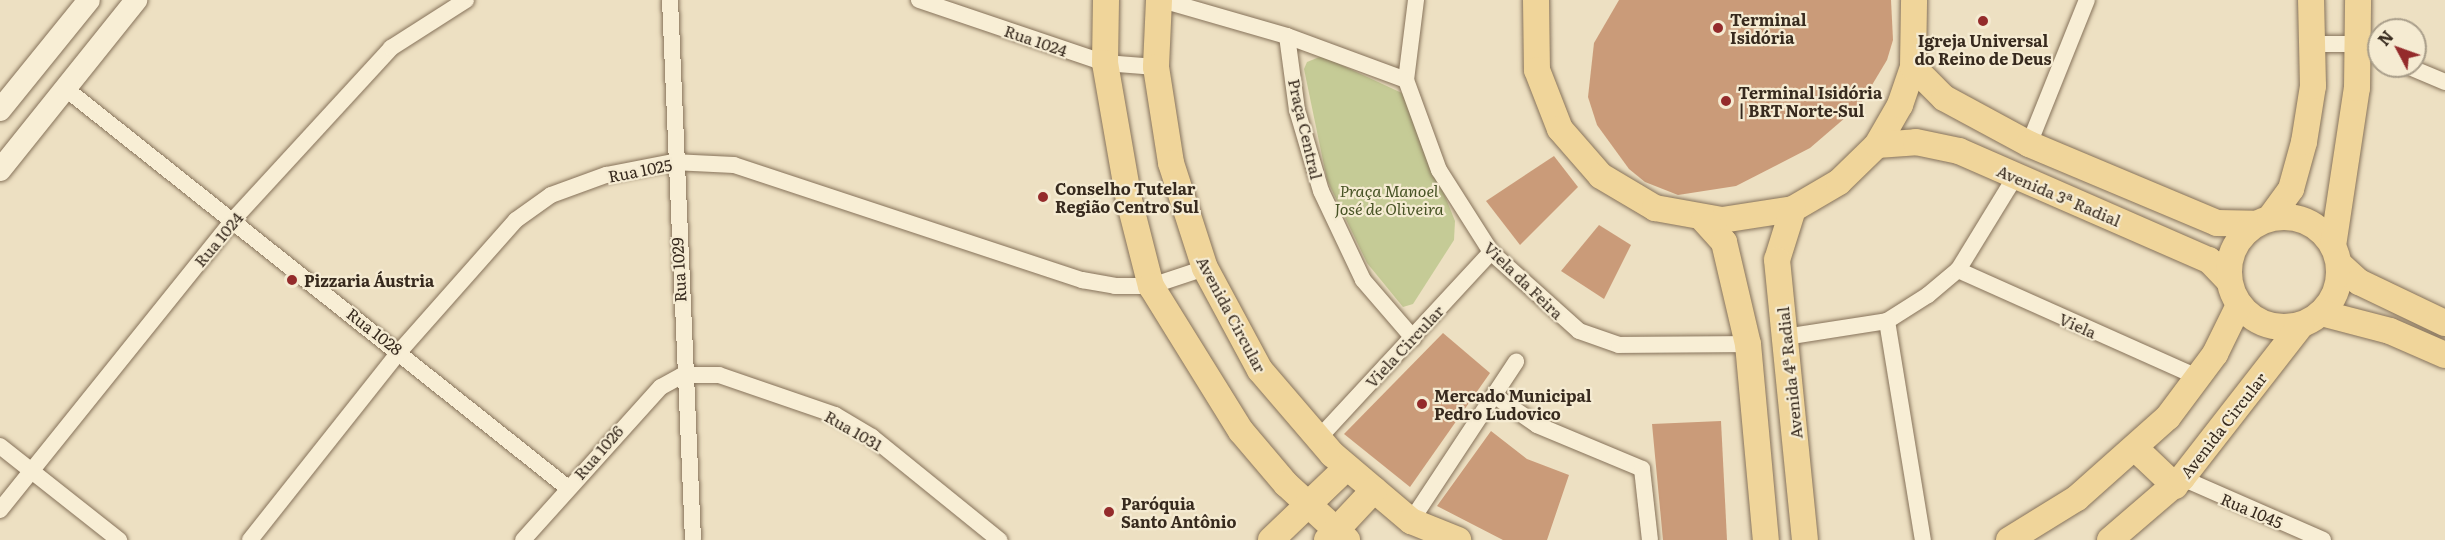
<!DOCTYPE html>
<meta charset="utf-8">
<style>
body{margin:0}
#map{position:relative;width:2445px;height:540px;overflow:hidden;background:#ede0c2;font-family:Literata,serif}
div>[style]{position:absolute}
.green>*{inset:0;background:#c5cb96}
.building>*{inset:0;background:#ca9b79}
.roads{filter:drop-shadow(0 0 2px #86725a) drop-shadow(0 0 2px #86725a)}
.street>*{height:16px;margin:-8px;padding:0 8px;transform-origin:8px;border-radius:8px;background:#f8eed5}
.secondary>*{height:22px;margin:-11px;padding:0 11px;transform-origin:11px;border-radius:11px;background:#f8eed5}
.primary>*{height:26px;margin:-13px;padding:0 13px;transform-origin:13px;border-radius:13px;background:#f0d59a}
.primary>.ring{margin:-13px;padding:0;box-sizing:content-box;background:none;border:26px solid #f0d59a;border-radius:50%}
.dots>*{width:16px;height:16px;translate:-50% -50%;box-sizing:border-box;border:3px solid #f5ebd2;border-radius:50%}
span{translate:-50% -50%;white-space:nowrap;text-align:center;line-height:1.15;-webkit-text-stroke:4.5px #f5ebd2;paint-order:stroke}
.poi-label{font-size:16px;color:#372a1e;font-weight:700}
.left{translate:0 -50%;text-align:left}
.street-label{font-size:16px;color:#372a1e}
.park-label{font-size:16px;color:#475325;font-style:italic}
.north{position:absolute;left:2367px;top:18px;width:60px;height:60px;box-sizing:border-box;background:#f5ebd2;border:2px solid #a99e8a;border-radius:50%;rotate:311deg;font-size:16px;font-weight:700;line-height:24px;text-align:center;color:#372a1e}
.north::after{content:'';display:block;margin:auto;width:21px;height:27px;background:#942b2b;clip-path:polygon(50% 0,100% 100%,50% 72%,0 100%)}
</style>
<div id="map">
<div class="green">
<i style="clip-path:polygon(1322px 56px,1404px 94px,1455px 221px,1454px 240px,1413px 304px,1403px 307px,1367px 263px,1327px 180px,1304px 69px,1307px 62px)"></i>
</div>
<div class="building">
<i style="clip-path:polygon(1619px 0,1891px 0,1893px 40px,1887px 60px,1860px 105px,1810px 148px,1736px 186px,1678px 195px,1645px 182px,1629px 169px,1597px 125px,1588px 97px,1594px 43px)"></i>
<i style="clip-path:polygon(1554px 156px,1578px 187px,1520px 245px,1486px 201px)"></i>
<i style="clip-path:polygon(1599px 225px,1631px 245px,1604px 299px,1561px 271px)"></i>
<i style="clip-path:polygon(1443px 333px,1490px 373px,1410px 487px,1344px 434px)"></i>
<i style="clip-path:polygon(1721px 421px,1727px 540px,1663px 540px,1652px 424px)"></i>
<i style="clip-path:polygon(1491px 431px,1527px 459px,1569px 475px,1547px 540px,1503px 540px,1437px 506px)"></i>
</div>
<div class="roads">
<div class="street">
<i style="left:670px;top:0;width:540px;rotate:87.56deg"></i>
<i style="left:919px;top:0;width:196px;rotate:18.7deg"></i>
<i style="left:1105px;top:63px;width:51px;rotate:4.5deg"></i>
<i style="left:1162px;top:0;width:130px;rotate:16.1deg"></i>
<i style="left:1287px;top:36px;width:127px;rotate:20.3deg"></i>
<i style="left:1416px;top:0;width:81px;rotate:97.1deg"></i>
<i style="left:1406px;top:80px;width:96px;rotate:69.9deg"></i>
<i style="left:1439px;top:170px;width:97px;rotate:57.6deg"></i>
<i style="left:1491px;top:252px;width:118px;rotate:41.9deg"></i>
<i style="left:1579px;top:331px;width:42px;rotate:19.3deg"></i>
<i style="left:1619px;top:345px;width:129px;rotate:-0.4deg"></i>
<i style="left:1287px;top:36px;width:75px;rotate:82.3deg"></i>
<i style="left:1297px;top:110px;width:84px;rotate:73.5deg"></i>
<i style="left:1321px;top:191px;width:98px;rotate:64.7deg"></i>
<i style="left:1363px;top:280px;width:77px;rotate:49.2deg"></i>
<i style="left:2315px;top:44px;width:31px"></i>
<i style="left:2346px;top:44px;width:35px;rotate:18deg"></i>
<i style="left:2407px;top:66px;width:41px;rotate:22.8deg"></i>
<i style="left:66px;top:89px;width:641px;rotate:38.48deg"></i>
<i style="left:2029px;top:144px;width:155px;rotate:-68.1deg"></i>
<i style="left:1958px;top:270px;width:264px;rotate:24.1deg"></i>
<i style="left:1887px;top:321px;width:222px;rotate:80.7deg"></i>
<i style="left:1785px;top:337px;width:103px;rotate:-8.9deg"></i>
<i style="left:1887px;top:321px;width:49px;rotate:-32.4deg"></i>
<i style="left:1928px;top:295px;width:39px;rotate:-40deg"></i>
<i style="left:1958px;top:270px;width:109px;rotate:-58.5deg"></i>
<i style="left:1495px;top:396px;width:51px;rotate:34.6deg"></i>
<i style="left:1537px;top:425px;width:114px;rotate:22.7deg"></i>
<i style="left:1642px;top:469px;width:71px;rotate:83.6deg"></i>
<i style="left:1317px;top:440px;width:256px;rotate:-47.2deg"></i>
<i style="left:0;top:446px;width:152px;rotate:38.3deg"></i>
<i style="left:2182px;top:478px;width:154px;rotate:23.7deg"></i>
<i style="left:0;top:510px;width:372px;rotate:-51.2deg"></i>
<i style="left:233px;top:220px;width:234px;rotate:-47.4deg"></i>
<i style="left:391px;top:48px;width:89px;rotate:-32.6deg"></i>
<i style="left:1411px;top:521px;width:191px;rotate:-56.6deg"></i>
<i style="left:250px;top:540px;width:241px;rotate:-51.6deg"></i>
<i style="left:400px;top:351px;width:175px;rotate:-48.5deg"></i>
<i style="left:516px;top:220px;width:43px;rotate:-35.5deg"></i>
<i style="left:551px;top:195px;width:59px;rotate:-20deg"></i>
<i style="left:606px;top:175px;width:68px;rotate:-11deg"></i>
<i style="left:673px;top:162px;width:61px;rotate:2.8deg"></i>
<i style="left:734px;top:165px;width:367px;rotate:18.3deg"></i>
<i style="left:1082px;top:280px;width:34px;rotate:10deg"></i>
<i style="left:1115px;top:286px;width:36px"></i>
<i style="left:1151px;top:286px;width:57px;rotate:-18.4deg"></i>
<i style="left:523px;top:540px;width:206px;rotate:-48deg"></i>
<i style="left:661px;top:387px;width:25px;rotate:-29deg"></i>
<i style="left:683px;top:375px;width:36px"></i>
<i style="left:719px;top:375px;width:123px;rotate:19deg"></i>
<i style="left:835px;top:415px;width:43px;rotate:30.7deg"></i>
<i style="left:872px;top:437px;width:164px;rotate:39deg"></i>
</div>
<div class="secondary">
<i style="left:0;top:110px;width:141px;rotate:-51deg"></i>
<i style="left:0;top:170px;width:218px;rotate:-51.3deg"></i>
</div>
<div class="primary">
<i style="left:1106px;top:0;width:63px;rotate:90.9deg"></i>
<i style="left:1105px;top:63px;width:139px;rotate:80.1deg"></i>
<i style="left:1129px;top:200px;width:89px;rotate:75.7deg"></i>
<i style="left:1151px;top:286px;width:171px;rotate:58.2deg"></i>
<i style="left:1241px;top:431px;width:70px;rotate:49.7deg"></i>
<i style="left:1286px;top:484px;width:83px;rotate:42.6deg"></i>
<i style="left:1159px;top:0;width:67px;rotate:92.6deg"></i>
<i style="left:1156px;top:67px;width:97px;rotate:81.1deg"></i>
<i style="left:1171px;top:163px;width:110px;rotate:72.1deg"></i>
<i style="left:1205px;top:268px;width:116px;rotate:61.7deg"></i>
<i style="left:1260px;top:370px;width:111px;rotate:49.4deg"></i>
<i style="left:1332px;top:454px;width:104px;rotate:40.3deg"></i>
<i style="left:1411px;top:521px;width:51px;rotate:22deg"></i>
<i style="left:1536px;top:0;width:70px;rotate:89.2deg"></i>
<i style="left:1537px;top:70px;width:63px;rotate:68.7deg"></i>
<i style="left:1560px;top:129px;width:62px;rotate:48.9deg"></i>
<i style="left:1601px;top:176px;width:63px;rotate:30.7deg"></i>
<i style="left:1655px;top:208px;width:68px;rotate:10.2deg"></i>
<i style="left:1722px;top:220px;width:72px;rotate:-8.8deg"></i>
<i style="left:1793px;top:209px;width:53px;rotate:-30.4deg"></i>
<i style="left:1839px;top:182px;width:53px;rotate:-44.2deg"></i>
<i style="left:1877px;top:145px;width:46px;rotate:-60.1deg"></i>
<i style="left:1900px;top:105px;width:40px;rotate:-71.1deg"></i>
<i style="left:1913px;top:67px;width:67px;rotate:-89.1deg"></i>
<i style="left:1913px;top:67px;width:44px;rotate:45deg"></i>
<i style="left:1944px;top:98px;width:97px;rotate:28.4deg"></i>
<i style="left:2029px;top:144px;width:204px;rotate:22.8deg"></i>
<i style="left:2217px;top:223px;width:39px;rotate:1deg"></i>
<i style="left:1877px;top:145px;width:39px;rotate:-4deg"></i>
<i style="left:1916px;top:142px;width:44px;rotate:11.8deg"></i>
<i style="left:1959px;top:151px;width:273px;rotate:23.6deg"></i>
<i style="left:2209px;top:260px;width:29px;rotate:46deg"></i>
<i style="left:1793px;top:209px;width:53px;rotate:107.4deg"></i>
<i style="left:1777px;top:260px;width:281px;rotate:84.3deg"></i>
<i class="ring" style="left:2229px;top:217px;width:84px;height:84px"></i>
<i style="left:2270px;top:218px;width:36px;rotate:-54deg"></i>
<i style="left:2291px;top:189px;width:49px;rotate:-74.5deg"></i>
<i style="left:2304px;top:142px;width:57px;rotate:-80.9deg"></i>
<i style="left:2313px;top:86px;width:86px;rotate:-91.3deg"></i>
<i style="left:1704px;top:220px;width:30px;rotate:48deg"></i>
<i style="left:1724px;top:242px;width:105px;rotate:76.8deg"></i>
<i style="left:1748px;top:344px;width:197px;rotate:84.8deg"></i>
<i style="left:2333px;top:246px;width:160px;rotate:-81.4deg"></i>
<i style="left:2357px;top:88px;width:88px;rotate:-89.3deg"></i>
<i style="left:2339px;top:264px;width:27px;rotate:42deg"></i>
<i style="left:2359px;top:282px;width:95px;rotate:25.5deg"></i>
<i style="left:2321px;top:313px;width:71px;rotate:14.6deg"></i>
<i style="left:2390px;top:331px;width:60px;rotate:23.6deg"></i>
<i style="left:2136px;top:449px;width:54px;rotate:43.5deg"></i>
<i style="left:1271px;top:540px;width:105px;rotate:-43.8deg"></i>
<i style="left:1327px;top:540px;width:69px;rotate:-46.8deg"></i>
<i style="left:2009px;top:540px;width:80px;rotate:-31.7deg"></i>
<i style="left:2077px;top:498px;width:122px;rotate:-41.7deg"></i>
<i style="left:2168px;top:417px;width:79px;rotate:-53.3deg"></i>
<i style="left:2215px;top:354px;width:55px;rotate:-63.9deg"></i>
<i style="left:2110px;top:540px;width:95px;rotate:-40.7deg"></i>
<i style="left:2182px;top:478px;width:194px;rotate:-52.1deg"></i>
</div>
</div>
<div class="dots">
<i style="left:1983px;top:21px;background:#942b2b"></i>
<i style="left:1718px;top:28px;background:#942b2b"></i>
<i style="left:1726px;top:101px;background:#942b2b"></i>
<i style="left:1043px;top:197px;background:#942b2b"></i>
<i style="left:292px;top:280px;background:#942b2b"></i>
<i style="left:1422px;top:404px;background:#942b2b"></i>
<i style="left:1109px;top:512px;background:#942b2b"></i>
</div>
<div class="poi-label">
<span class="left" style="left:1730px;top:28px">Terminal<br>Isidória</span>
<span style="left:1983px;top:49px">Igreja Universal<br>do Reino de Deus</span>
<span class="left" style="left:1738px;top:101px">Terminal Isidória<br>| BRT Norte-Sul</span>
<span class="left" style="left:1055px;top:197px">Conselho Tutelar<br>Região Centro Sul</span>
<span class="left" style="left:304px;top:280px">Pizzaria Áustria</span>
<span class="left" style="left:1434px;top:404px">Mercado Municipal<br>Pedro Ludovico</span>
<span class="left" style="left:1121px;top:512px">Paróquia<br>Santo Antônio</span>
</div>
<div class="street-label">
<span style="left:1036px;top:40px;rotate:19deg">Rua 1024</span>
<span style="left:1306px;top:129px;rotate:77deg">Praça Central</span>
<span style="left:640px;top:170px;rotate:-11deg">Rua 1025</span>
<span style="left:2059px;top:195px;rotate:23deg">Avenida 3ª Radial</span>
<span style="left:218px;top:239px;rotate:-50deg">Rua 1024</span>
<span style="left:678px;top:270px;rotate:-93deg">Rua 1029</span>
<span style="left:1524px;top:280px;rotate:44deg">Viela da Feira</span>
<span style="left:1232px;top:314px;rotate:62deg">Avenida Circular</span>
<span style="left:2078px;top:325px;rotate:24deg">Viela</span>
<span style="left:375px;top:331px;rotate:38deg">Rua 1028</span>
<span style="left:1404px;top:346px;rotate:-47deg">Viela Circular</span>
<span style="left:1789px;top:373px;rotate:-96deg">Avenida 4ª Radial</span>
<span style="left:2223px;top:425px;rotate:-52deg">Avenida Circular</span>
<span style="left:854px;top:430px;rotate:30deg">Rua 1031</span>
<span style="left:598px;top:452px;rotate:-49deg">Rua 1026</span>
<span style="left:2252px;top:510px;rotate:23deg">Rua 1045</span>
</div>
<div class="park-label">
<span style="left:1389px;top:199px">Praça Manoel<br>José de Oliveira</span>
</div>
<div class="north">N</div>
</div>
